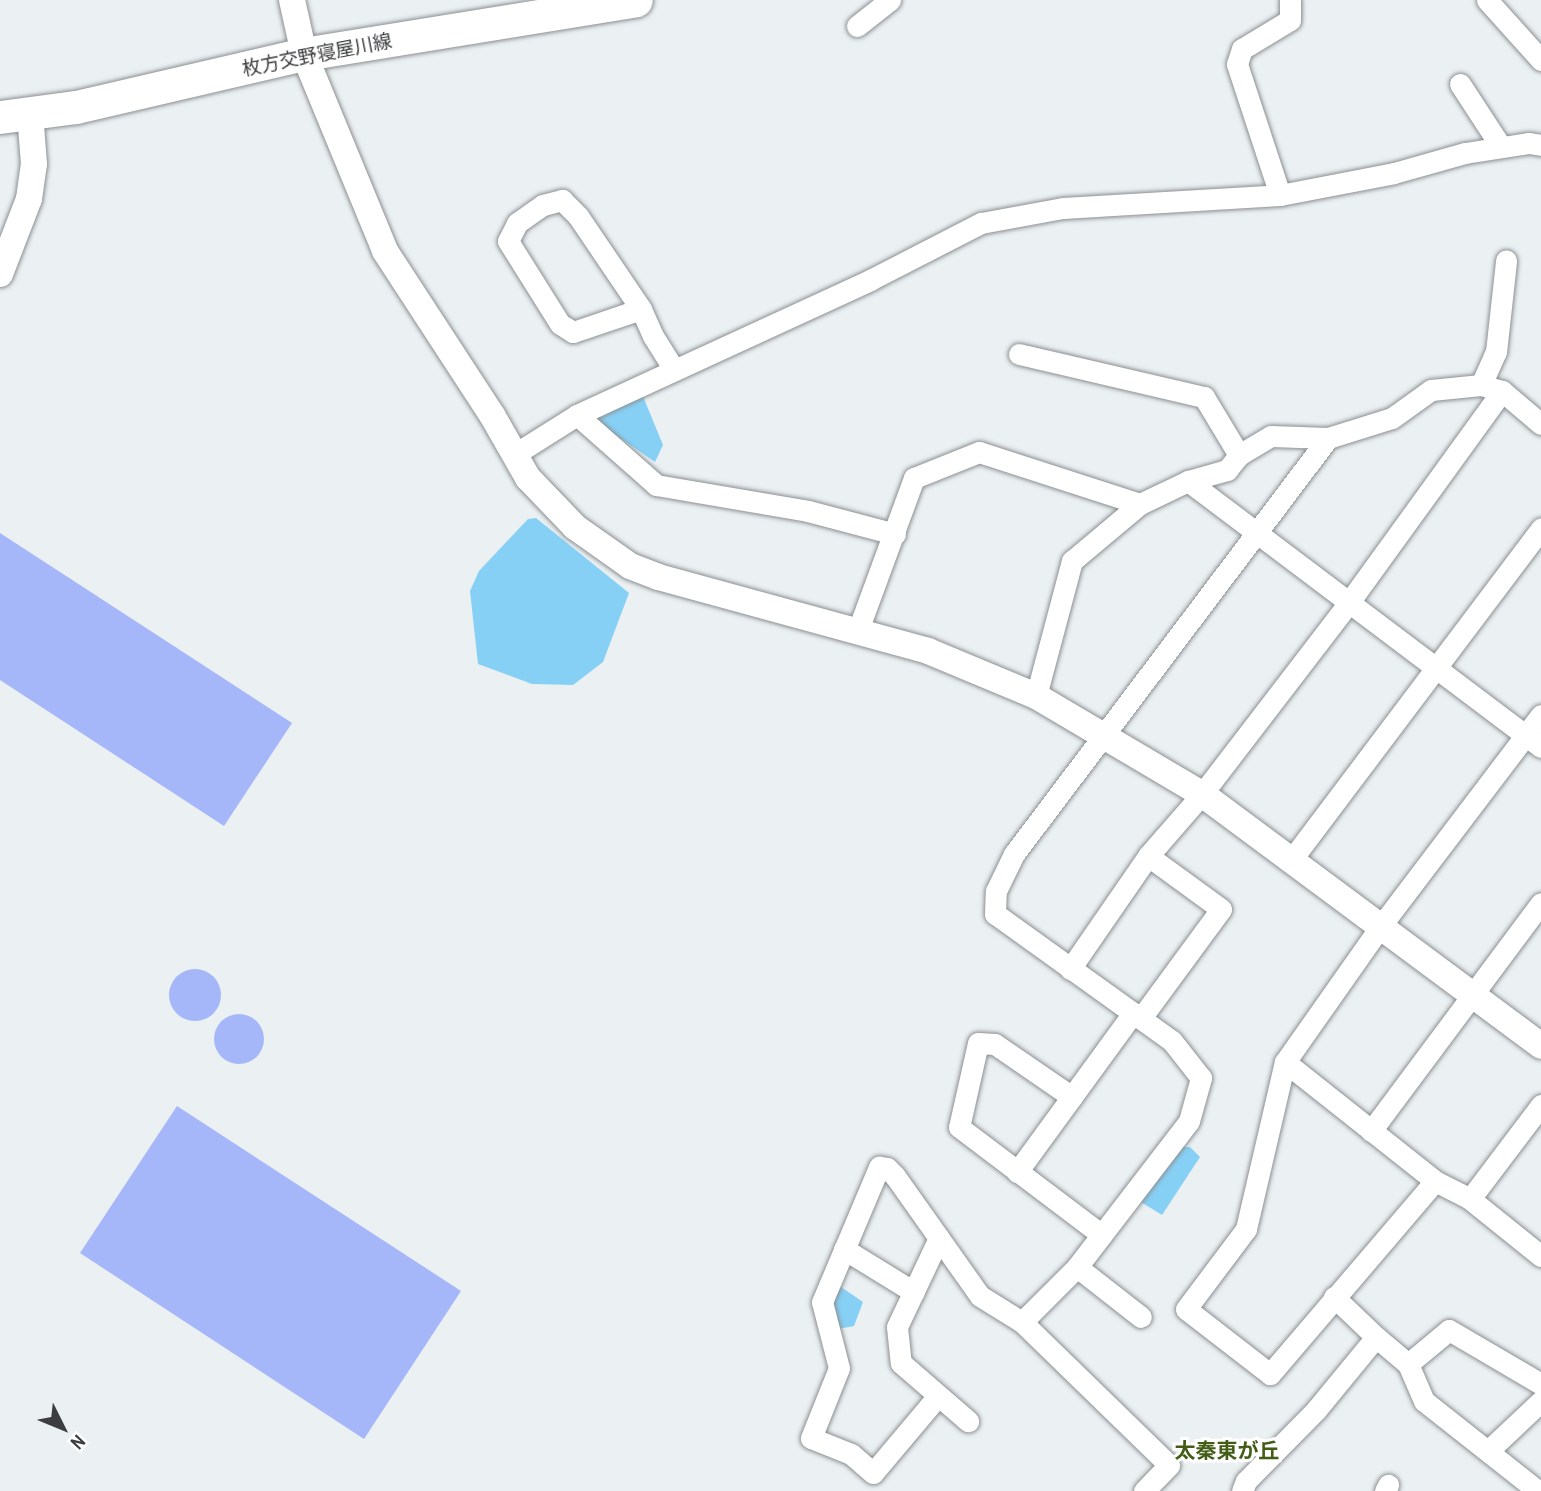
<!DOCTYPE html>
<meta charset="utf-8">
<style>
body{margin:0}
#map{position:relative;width:1541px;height:1491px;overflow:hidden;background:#ebf0f3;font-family:"Archivo Narrow","Noto Sans JP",sans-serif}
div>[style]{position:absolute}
.green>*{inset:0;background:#87d0f5}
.water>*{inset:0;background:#a6b7f9}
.round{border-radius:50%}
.roads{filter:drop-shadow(0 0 2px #8b8f92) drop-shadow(0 0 2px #8b8f92)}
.minor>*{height:21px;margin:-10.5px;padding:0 10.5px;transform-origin:10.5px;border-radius:10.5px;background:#fff}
.tertiary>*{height:26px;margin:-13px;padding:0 13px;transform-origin:13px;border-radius:13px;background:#fff}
.primary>*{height:33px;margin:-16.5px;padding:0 16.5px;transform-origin:16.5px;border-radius:16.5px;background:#fff}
span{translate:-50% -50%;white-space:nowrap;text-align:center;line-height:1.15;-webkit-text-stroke:6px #fff;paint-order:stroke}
.street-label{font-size:19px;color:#3b3d3e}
.neighbourhood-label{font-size:21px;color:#435c16;font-weight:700}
.north{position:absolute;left:28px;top:1393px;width:70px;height:70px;-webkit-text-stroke:5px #fff;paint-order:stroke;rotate:133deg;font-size:19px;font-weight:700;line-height:28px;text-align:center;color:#3b3d3e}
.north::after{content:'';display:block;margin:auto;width:24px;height:32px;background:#3b3d3e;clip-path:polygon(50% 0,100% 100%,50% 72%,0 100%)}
</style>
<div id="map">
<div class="green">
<i style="clip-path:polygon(642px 394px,663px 445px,655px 462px,595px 421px)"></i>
<i style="clip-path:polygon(536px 518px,629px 593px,603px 662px,573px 685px,532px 684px,478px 664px,470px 591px,479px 571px,528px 519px)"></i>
<i style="clip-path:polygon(1181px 1147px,1190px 1147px,1200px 1157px,1162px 1215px,1141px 1202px)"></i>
<i style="clip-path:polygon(835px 1283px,863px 1302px,854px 1326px,838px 1329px,828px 1295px)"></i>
</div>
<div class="water">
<i style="clip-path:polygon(0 533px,292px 723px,224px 826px,0 680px)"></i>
<i class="round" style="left:169px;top:969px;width:52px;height:52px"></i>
<i class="round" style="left:214px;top:1014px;width:50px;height:50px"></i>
<i style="clip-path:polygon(177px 1106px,461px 1291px,364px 1439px,80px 1253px)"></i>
</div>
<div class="roads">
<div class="minor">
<i style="left:1487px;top:0;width:81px;rotate:48deg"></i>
<i style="left:857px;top:26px;width:42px;rotate:-38.2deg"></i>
<i style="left:1460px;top:84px;width:75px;rotate:56.9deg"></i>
<i style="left:1280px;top:195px;width:138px;rotate:-108.2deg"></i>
<i style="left:1237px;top:64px;width:16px;rotate:-72deg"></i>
<i style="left:1242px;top:49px;width:56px;rotate:-31.1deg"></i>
<i style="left:1290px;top:20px;width:20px;rotate:-90deg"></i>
<i style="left:641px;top:309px;width:72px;rotate:161.3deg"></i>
<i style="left:573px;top:332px;width:15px;rotate:-148deg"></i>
<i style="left:560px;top:324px;width:98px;rotate:-122.1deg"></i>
<i style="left:508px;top:241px;width:20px;rotate:-63deg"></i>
<i style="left:517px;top:223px;width:32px;rotate:-35deg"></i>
<i style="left:543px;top:205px;width:20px;rotate:-15deg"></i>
<i style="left:562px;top:200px;width:23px;rotate:45deg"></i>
<i style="left:578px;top:216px;width:112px;rotate:55.9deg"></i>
<i style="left:641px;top:309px;width:30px;rotate:66deg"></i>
<i style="left:653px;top:336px;width:40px;rotate:58deg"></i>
<i style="left:1019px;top:354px;width:190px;rotate:13.1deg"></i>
<i style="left:1204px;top:397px;width:68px;rotate:58.9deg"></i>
<i style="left:1481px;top:385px;width:36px;rotate:-66deg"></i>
<i style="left:1496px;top:352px;width:92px;rotate:-83.7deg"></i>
<i style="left:577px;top:415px;width:106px;rotate:41.5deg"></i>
<i style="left:656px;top:485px;width:154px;rotate:9.7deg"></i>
<i style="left:808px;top:511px;width:90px;rotate:14.8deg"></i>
<i style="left:515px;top:454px;width:73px;rotate:-32.2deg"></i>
<i style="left:577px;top:415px;width:323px;rotate:-24.7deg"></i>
<i style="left:870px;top:280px;width:125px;rotate:-27.2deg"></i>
<i style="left:981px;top:223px;width:83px;rotate:-10.4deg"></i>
<i style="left:1063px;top:208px;width:217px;rotate:-3.4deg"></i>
<i style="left:1280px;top:195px;width:116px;rotate:-10.9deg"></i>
<i style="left:1394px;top:173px;width:74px;rotate:-15.7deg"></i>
<i style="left:1465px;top:153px;width:65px;rotate:-8.9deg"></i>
<i style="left:1529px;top:143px;width:12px;rotate:9deg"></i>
<i style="left:1188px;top:481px;width:442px;rotate:37deg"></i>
<i style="left:858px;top:630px;width:162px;rotate:-69.8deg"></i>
<i style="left:914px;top:478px;width:70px;rotate:-21.8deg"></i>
<i style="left:979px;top:452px;width:169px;rotate:17.9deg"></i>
<i style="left:1036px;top:696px;width:140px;rotate:-75.1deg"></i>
<i style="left:1072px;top:561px;width:89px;rotate:-40deg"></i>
<i style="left:1140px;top:504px;width:53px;rotate:-25.6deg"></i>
<i style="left:1188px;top:481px;width:41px;rotate:-15.8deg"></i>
<i style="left:1227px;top:470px;width:19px;rotate:-51deg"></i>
<i style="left:1239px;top:455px;width:37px;rotate:-31deg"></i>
<i style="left:1271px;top:436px;width:57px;rotate:2deg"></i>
<i style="left:1328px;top:438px;width:67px;rotate:-17.4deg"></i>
<i style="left:1392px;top:418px;width:48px;rotate:-35.7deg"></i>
<i style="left:1431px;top:390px;width:50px;rotate:-5.7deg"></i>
<i style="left:1481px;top:385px;width:22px;rotate:16deg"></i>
<i style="left:1502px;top:391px;width:51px;rotate:40.2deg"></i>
<i style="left:1292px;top:859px;width:414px;rotate:-53deg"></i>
<i style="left:1070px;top:969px;width:137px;rotate:-55.4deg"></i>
<i style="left:1148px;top:856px;width:82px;rotate:-48.9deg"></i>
<i style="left:1202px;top:794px;width:243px;rotate:-52.5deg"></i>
<i style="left:1350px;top:601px;width:259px;rotate:-54.1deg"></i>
<i style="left:1141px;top:1018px;width:135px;rotate:-53.7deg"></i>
<i style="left:1221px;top:909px;width:90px;rotate:-144deg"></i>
<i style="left:1285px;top:1062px;width:191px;rotate:38.4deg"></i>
<i style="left:1435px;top:1181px;width:254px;rotate:130.5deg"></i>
<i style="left:1270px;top:1374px;width:106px;rotate:-142.3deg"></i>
<i style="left:1186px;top:1309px;width:100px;rotate:-53.1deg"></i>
<i style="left:1246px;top:1229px;width:171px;rotate:-76.9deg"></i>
<i style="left:1285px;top:1062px;width:165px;rotate:-54.9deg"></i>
<i style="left:1380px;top:927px;width:266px;rotate:-52.8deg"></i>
<i style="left:1072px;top:1097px;width:93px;rotate:-145.5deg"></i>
<i style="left:995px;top:1044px;width:17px;rotate:-177deg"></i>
<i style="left:978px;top:1043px;width:86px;rotate:102.7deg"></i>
<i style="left:959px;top:1127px;width:179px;rotate:37.1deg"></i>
<i style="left:1371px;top:1131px;width:284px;rotate:-53.3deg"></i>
<i style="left:1017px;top:1172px;width:197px;rotate:-53.9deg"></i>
<i style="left:1435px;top:1181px;width:39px;rotate:27deg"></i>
<i style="left:1470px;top:1199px;width:91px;rotate:38.8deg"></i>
<i style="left:1470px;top:1199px;width:118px;rotate:-52.9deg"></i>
<i style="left:939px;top:1238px;width:98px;rotate:115.3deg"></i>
<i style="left:897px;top:1327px;width:36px;rotate:84deg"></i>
<i style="left:901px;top:1363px;width:89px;rotate:40.9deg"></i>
<i style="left:844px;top:1249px;width:82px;rotate:31.6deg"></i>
<i style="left:1077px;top:1267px;width:81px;rotate:38deg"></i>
<i style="left:1376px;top:1337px;width:42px;rotate:40.2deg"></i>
<i style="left:1408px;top:1364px;width:40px;rotate:66.6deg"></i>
<i style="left:1424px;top:1401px;width:145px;rotate:38.3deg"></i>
<i style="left:1408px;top:1364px;width:53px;rotate:-39.7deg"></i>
<i style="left:1449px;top:1330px;width:107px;rotate:30.4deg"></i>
<i style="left:937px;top:1397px;width:99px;rotate:130.1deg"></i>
<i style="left:873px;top:1473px;width:29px;rotate:-139deg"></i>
<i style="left:851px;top:1454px;width:43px;rotate:-158.2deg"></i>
<i style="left:811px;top:1438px;width:75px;rotate:-68.2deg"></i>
<i style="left:839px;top:1368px;width:68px;rotate:-104.4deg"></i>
<i style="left:822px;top:1302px;width:147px;rotate:-67.1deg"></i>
<i style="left:879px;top:1167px;width:8px;rotate:7deg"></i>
<i style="left:887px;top:1168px;width:11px;rotate:45deg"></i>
<i style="left:895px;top:1176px;width:147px;rotate:54.7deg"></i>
<i style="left:980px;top:1296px;width:49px;rotate:31.8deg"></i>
<i style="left:1488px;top:1451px;width:73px;rotate:-43.3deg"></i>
<i style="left:1144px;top:1491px;width:36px;rotate:-46deg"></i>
<i style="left:1169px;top:1465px;width:205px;rotate:-135.8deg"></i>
<i style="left:1022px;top:1322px;width:78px;rotate:-45deg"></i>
<i style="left:1077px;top:1267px;width:184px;rotate:-52.5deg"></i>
<i style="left:1189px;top:1121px;width:45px;rotate:-74.4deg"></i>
<i style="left:1201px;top:1078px;width:47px;rotate:-128.1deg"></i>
<i style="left:1172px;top:1041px;width:218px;rotate:-144.3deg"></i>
<i style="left:995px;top:914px;width:23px;rotate:-88deg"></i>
<i style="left:996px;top:891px;width:41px;rotate:-64.1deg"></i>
<i style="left:1014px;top:854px;width:521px;rotate:-52.95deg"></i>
<i style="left:1242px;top:1491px;width:11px;rotate:-68deg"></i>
<i style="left:1246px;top:1481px;width:100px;rotate:-45.4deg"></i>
<i style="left:1316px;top:1410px;width:94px;rotate:-50.6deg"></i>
<i style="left:1376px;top:1337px;width:58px;rotate:-136.4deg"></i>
<i style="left:1385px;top:1491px;width:7px;rotate:-63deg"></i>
</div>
<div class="tertiary">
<i style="left:292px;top:0;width:55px;rotate:77.5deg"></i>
<i style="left:304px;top:54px;width:213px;rotate:67.6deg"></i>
<i style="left:385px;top:251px;width:196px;rotate:56.9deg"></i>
<i style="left:492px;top:415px;width:73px;rotate:60.3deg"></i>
<i style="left:528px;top:478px;width:68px;rotate:46.2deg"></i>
<i style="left:575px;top:527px;width:67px;rotate:35.3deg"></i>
<i style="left:630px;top:566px;width:30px;rotate:21deg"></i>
<i style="left:658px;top:577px;width:280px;rotate:15.3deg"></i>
<i style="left:928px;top:651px;width:117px;rotate:22.6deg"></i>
<i style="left:1036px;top:696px;width:193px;rotate:30.6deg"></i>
<i style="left:1202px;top:794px;width:422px;rotate:36.6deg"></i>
<i style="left:0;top:274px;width:80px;rotate:-68.9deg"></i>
<i style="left:29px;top:199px;width:35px;rotate:-82deg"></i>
<i style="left:34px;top:164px;width:51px;rotate:-94.5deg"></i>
</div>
<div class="primary">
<i style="left:0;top:117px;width:77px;rotate:-7.5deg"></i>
<i style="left:76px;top:107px;width:234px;rotate:-13.1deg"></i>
<i style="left:304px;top:54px;width:336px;rotate:-9.2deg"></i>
</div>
</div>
<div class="street-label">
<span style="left:317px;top:55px;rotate:-11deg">枚方交野寝屋川線</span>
</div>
<div class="neighbourhood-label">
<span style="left:1227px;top:1451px">太秦東が丘</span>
</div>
<div class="north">N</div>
</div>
